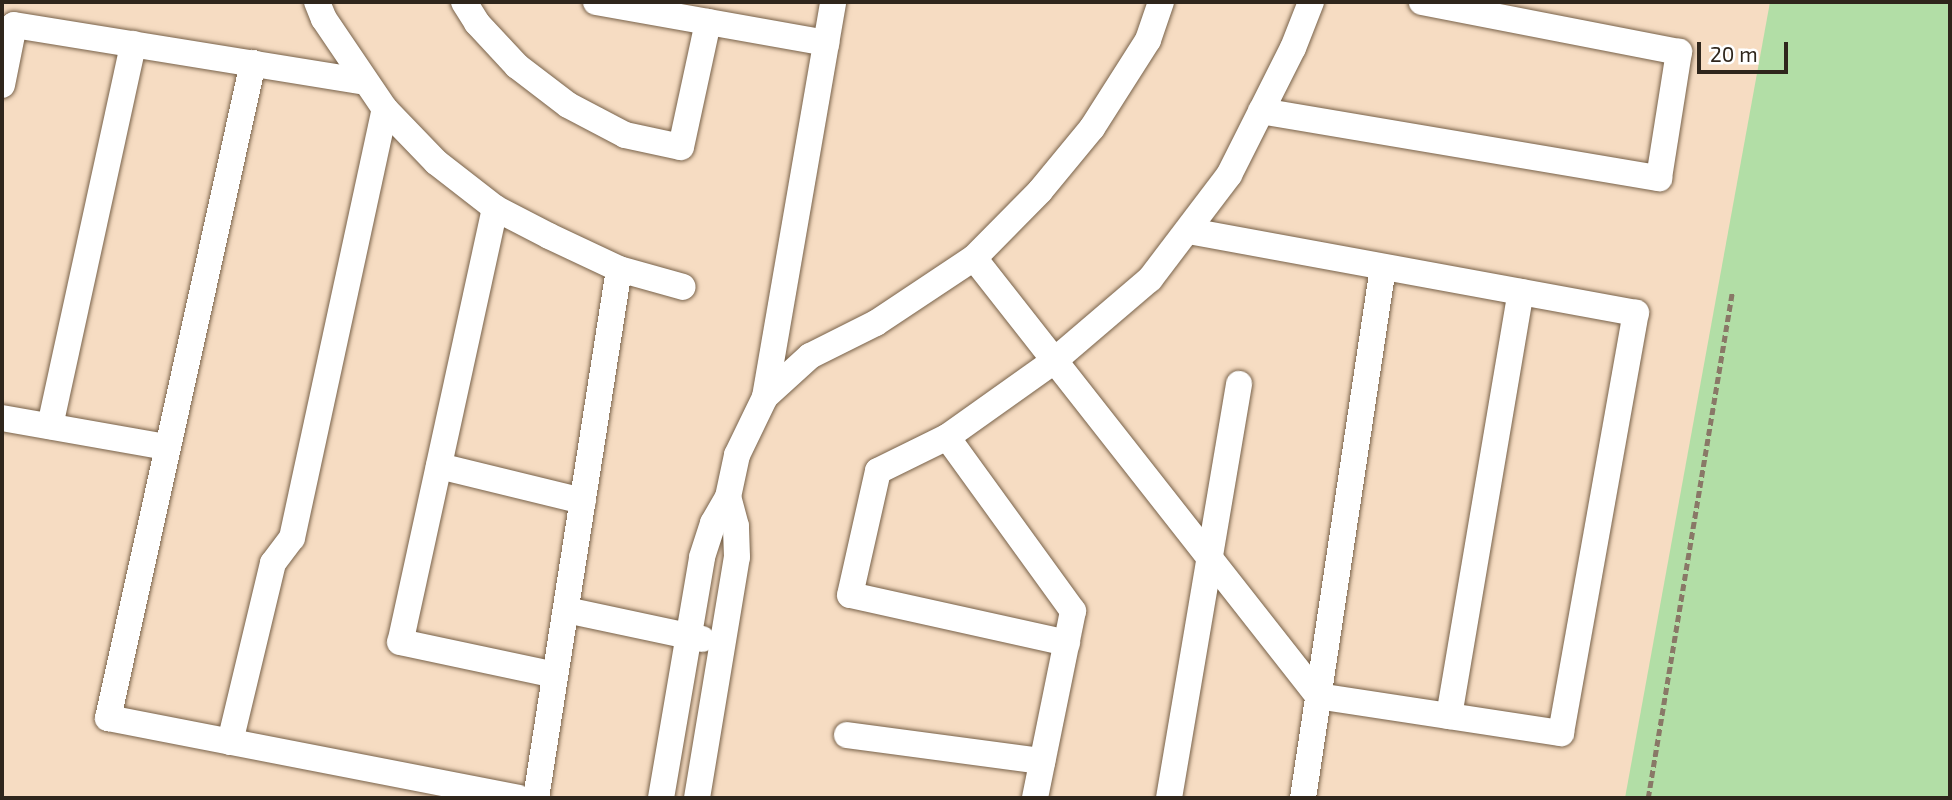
<!DOCTYPE html>
<style>
body{margin:0}
#map{position:relative;width:1952px;height:800px;overflow:hidden;background:#f6dcc2;font-family:"Exo 2",sans-serif}
div>[style]{position:absolute}
.green>*{inset:0;background:#b2dea6}
.path>*{height:4.5px;margin-top:-2.25px;transform-origin:0;background:repeating-linear-gradient(90deg,#897867 0 7px,transparent 0 10.5px)}
.roads{filter:drop-shadow(0 0 2px #78624a) drop-shadow(0 0 2px #78624a)}
.minor>*{height:26px;margin:-13px;padding:0 13px;transform-origin:13px;border-radius:13px;background:#fff}
span{translate:-50% -50%;white-space:nowrap;text-align:center;line-height:1.15;-webkit-text-stroke:7px #fff;paint-order:stroke}
.frame{position:absolute;inset:0;border:4px solid #2f261c;pointer-events:none}
.scale{position:absolute;left:1697px;top:42px;width:91px;height:32px;box-sizing:border-box;border:4px solid #2f261c;border-top:0;padding-left:9px;font-size:21px;line-height:24px;white-space:nowrap;color:#2f261c;-webkit-text-stroke:5px #fff;paint-order:stroke}
</style>
<div id="map">
<div class="green">
<i style="clip-path:polygon(1770px 2px,1950px 2px,1950px 798px,1625px 798px)"></i>
</div>
<div class="path">
<i style="left:1648px;top:798px;width:512px;rotate:-80.56deg"></i>
</div>
<div class="roads">
<div class="minor">
<i style="left:317px;top:2px;width:18px;rotate:68deg"></i>
<i style="left:324px;top:19px;width:109px;rotate:55.9deg"></i>
<i style="left:385px;top:109px;width:74px;rotate:46.1deg"></i>
<i style="left:436px;top:162px;width:75px;rotate:37.9deg"></i>
<i style="left:495px;top:208px;width:61px;rotate:27.4deg"></i>
<i style="left:549px;top:236px;width:77px;rotate:25.2deg"></i>
<i style="left:619px;top:269px;width:66px;rotate:15.7deg"></i>
<i style="left:464px;top:2px;width:25px;rotate:58deg"></i>
<i style="left:477px;top:23px;width:59px;rotate:47.1deg"></i>
<i style="left:517px;top:66px;width:64px;rotate:37.4deg"></i>
<i style="left:568px;top:105px;width:64px;rotate:27.8deg"></i>
<i style="left:625px;top:135px;width:57px;rotate:12.1deg"></i>
<i style="left:681px;top:147px;width:128px;rotate:-77.8deg"></i>
<i style="left:596px;top:2px;width:234px;rotate:10.1deg"></i>
<i style="left:253px;top:63px;width:671px;rotate:102.48deg"></i>
<i style="left:108px;top:718px;width:418px;rotate:11deg"></i>
<i style="left:2px;top:85px;width:61px;rotate:-78.7deg"></i>
<i style="left:14px;top:25px;width:356px;rotate:9.2deg"></i>
<i style="left:1261px;top:111px;width:404px;rotate:9.6deg"></i>
<i style="left:1659px;top:178px;width:128px;rotate:-81deg"></i>
<i style="left:1679px;top:52px;width:262px;rotate:-169deg"></i>
<i style="left:495px;top:208px;width:444px;rotate:102.3deg"></i>
<i style="left:400px;top:642px;width:158px;rotate:12deg"></i>
<i style="left:974px;top:258px;width:557px;rotate:51.85deg"></i>
<i style="left:1318px;top:696px;width:246px;rotate:8.7deg"></i>
<i style="left:1561px;top:733px;width:427px;rotate:-79.9deg"></i>
<i style="left:1636px;top:313px;width:453px;rotate:-169.6deg"></i>
<i style="left:765px;top:397px;width:401px;rotate:-80.2deg"></i>
<i style="left:2px;top:418px;width:168px;rotate:10deg"></i>
<i style="left:50px;top:426px;width:391px;rotate:-77.7deg"></i>
<i style="left:947px;top:437px;width:215px;rotate:54.1deg"></i>
<i style="left:1073px;top:611px;width:191px;rotate:101.5deg"></i>
<i style="left:439px;top:466px;width:148px;rotate:13.7deg"></i>
<i style="left:566px;top:610px;width:139px;rotate:12deg"></i>
<i style="left:1067px;top:643px;width:222px;rotate:-167.5deg"></i>
<i style="left:850px;top:595px;width:127px;rotate:-77.3deg"></i>
<i style="left:878px;top:471px;width:77px;rotate:-26.2deg"></i>
<i style="left:947px;top:437px;width:131px;rotate:-35.4deg"></i>
<i style="left:1054px;top:361px;width:126px;rotate:-40.5deg"></i>
<i style="left:1150px;top:279px;width:131px;rotate:-52.8deg"></i>
<i style="left:1229px;top:175px;width:142px;rotate:-63.3deg"></i>
<i style="left:1293px;top:48px;width:49px;rotate:-68.6deg"></i>
<i style="left:1449px;top:716px;width:430px;rotate:-80.4deg"></i>
<i style="left:847px;top:735px;width:197px;rotate:7.6deg"></i>
<i style="left:230px;top:742px;width:184px;rotate:-76.5deg"></i>
<i style="left:273px;top:563px;width:31px;rotate:-53deg"></i>
<i style="left:292px;top:538px;width:439px;rotate:-77.8deg"></i>
<i style="left:536px;top:798px;width:535px;rotate:-81.08deg"></i>
<i style="left:661px;top:798px;width:244px;rotate:-80.3deg"></i>
<i style="left:702px;top:557px;width:36px;rotate:-72deg"></i>
<i style="left:713px;top:523px;width:30px;rotate:-60deg"></i>
<i style="left:728px;top:497px;width:43px;rotate:-77.9deg"></i>
<i style="left:737px;top:455px;width:64px;rotate:-64.2deg"></i>
<i style="left:765px;top:397px;width:61px;rotate:-42.3deg"></i>
<i style="left:810px;top:356px;width:74px;rotate:-26.6deg"></i>
<i style="left:876px;top:323px;width:118px;rotate:-33.6deg"></i>
<i style="left:974px;top:258px;width:94px;rotate:-45.4deg"></i>
<i style="left:1040px;top:191px;width:82px;rotate:-50.5deg"></i>
<i style="left:1092px;top:128px;width:104px;rotate:-57.5deg"></i>
<i style="left:1148px;top:40px;width:40px;rotate:-71.1deg"></i>
<i style="left:697px;top:798px;width:244px;rotate:-80.6deg"></i>
<i style="left:737px;top:557px;width:31px;rotate:-92deg"></i>
<i style="left:736px;top:526px;width:30px;rotate:-105deg"></i>
<i style="left:1169px;top:798px;width:420px;rotate:-80.4deg"></i>
<i style="left:1303px;top:798px;width:537px;rotate:-81.43deg"></i>
</div>
</div>
<div class="frame"></div>
<div class="scale">20 m</div>
</div>
